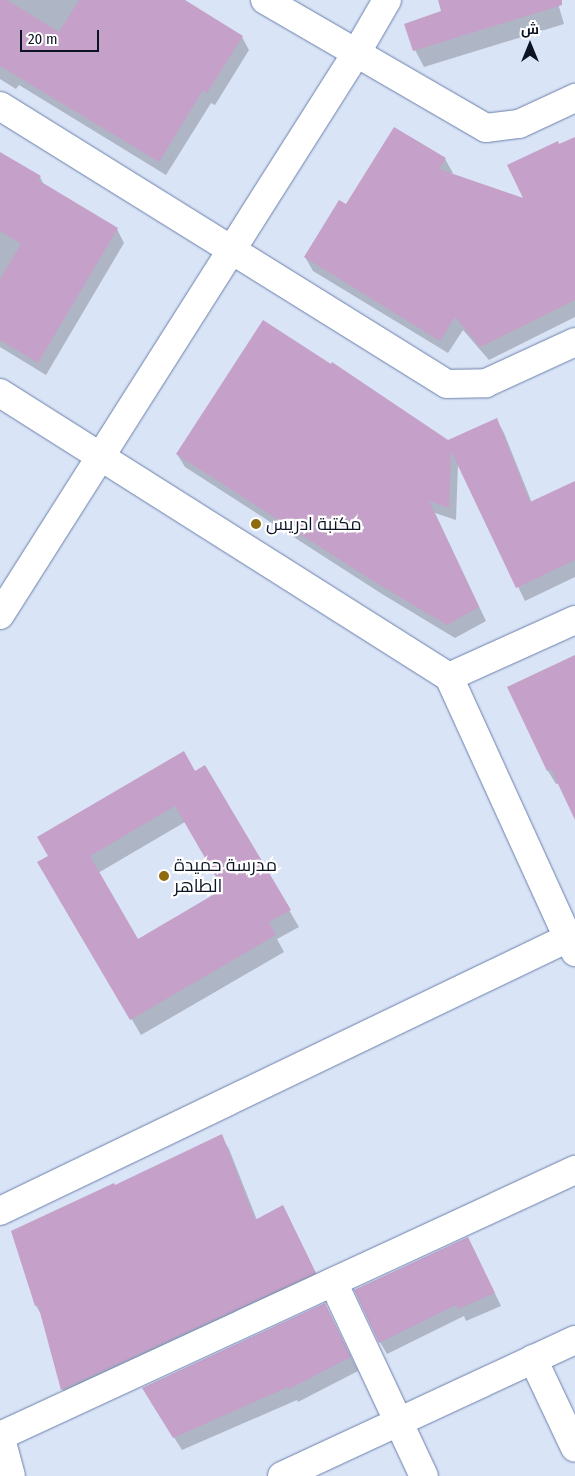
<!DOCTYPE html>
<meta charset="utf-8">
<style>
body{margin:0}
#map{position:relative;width:575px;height:1476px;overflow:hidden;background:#dae4f7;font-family:"Fira Sans Condensed",Cairo,sans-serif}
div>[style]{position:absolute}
.shadow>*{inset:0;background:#0003}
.building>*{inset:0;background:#c5a0c8}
.roads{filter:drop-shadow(0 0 1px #6b80ab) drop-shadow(0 0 1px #6b80ab)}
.minor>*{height:28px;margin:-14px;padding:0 14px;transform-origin:14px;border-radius:14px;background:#fff}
.dots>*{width:14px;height:14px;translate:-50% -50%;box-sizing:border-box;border:2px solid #fff;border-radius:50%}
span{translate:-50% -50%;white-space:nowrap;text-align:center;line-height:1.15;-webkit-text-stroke:4.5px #fff;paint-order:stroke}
.poi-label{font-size:18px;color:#0c1424}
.left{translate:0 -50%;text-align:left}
.north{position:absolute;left:505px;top:20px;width:50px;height:50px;-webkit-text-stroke:4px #fff;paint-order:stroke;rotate:0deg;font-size:14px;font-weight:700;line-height:20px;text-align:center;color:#0c1424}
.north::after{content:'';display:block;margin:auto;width:18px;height:22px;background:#0c1424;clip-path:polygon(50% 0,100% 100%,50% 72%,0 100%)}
.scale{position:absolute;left:20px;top:30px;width:79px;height:22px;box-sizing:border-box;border:2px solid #0c1424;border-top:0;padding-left:6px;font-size:15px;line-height:18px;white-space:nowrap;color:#0c1424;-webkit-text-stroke:4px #fff;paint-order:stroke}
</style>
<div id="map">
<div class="shadow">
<i style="clip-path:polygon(0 0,182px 0,242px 37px,249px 50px,215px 105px,211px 103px,166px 175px,19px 85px,16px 89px,0 79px)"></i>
<i style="clip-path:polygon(439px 0,557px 0,564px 24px,424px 67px,415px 50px,442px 12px)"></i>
<i style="clip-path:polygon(575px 138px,575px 317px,489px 360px,463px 330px,448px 353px,313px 271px,305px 257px,346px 206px,445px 159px,453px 173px,451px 174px,526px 200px,559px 146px)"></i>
<i style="clip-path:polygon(0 153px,40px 177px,44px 185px,117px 229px,124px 243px,46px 375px,0 347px)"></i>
<i style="clip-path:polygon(496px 419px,504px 433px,532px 503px,575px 482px,575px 577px,525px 601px,458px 463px,456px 520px,435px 513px,486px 621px,455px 638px,382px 594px,185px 467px,177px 454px,448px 441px)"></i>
<i style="clip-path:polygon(575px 658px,575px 817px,559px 783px,556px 784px,548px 771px,509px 688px)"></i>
<i style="clip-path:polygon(evenodd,205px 767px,299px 927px,277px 939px,284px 952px,141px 1035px,39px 862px,205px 767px,185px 822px,225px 889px,138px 940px,98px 873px,185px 822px)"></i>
<i style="clip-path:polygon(221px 1136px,229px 1149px,257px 1220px,283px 1206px,322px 1286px,70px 1403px,63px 1390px,43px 1317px,36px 1306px,115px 1187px)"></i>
<i style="clip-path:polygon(468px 1238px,501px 1306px,466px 1321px,464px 1316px,387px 1354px,380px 1342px)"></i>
<i style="clip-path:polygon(325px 1304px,358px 1371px,298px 1402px,297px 1400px,182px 1450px,151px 1401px)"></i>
</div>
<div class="building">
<i style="clip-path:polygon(0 0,7px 0,59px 32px,79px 0,185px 0,243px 36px,207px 93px,203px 90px,159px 162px,0 66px)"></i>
<i style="clip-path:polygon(438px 0,562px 0,562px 5px,413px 51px,404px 24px,441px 11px)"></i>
<i style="clip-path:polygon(394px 127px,446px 158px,439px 169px,523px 198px,507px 165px,558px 141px,559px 144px,575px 137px,575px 300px,480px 347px,455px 317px,440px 341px,304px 257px,339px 200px,346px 204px)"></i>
<i style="clip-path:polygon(0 152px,41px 176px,38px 180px,118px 228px,38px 363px,0 340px,0 279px,21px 244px,0 231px)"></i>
<i style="clip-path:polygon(263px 320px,331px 364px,332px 362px,448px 440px,497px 418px,530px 502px,575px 481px,575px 560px,516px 588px,451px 451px,449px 508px,429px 501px,479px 607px,447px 625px,373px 581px,176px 454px)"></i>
<i style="clip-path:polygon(575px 655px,575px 820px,551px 769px,547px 771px,507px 687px)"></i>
<i style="clip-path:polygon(evenodd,184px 751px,195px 771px,205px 765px,291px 910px,269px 922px,276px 935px,130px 1020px,37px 862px,48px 856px,37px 837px,184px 751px,175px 806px,223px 889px,138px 939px,90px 856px,175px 806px)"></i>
<i style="clip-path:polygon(222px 1134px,255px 1220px,283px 1205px,316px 1273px,61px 1390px,38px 1305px,35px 1306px,11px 1231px,114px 1183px,115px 1185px)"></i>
<i style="clip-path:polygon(468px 1237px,495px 1293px,458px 1309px,456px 1305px,379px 1343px,354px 1290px)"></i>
<i style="clip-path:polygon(325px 1303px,351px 1357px,289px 1389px,288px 1387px,173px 1438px,142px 1388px)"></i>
</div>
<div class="roads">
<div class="minor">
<i style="left:265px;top:0;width:255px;rotate:30.1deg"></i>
<i style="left:486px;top:128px;width:33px;rotate:-7deg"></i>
<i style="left:519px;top:124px;width:62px;rotate:-24.9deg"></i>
<i style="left:0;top:106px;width:526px;rotate:31.88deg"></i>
<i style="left:447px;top:384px;width:39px;rotate:-1deg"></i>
<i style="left:486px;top:383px;width:98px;rotate:-24.7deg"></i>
<i style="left:0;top:393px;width:531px;rotate:32.31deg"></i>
<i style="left:0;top:615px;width:667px;rotate:-57.62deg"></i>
<i style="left:357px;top:52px;width:60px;rotate:-60deg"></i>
<i style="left:575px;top:620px;width:138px;rotate:155.7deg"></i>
<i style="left:449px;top:677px;width:287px;rotate:65.5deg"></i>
<i style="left:568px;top:938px;width:8px;rotate:-23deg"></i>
<i style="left:0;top:1211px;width:630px;rotate:-25.67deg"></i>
<i style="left:568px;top:938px;width:16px;rotate:63deg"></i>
<i style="left:333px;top:1282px;width:214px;rotate:64.9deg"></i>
<i style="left:533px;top:1359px;width:98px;rotate:64.7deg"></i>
<i style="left:0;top:1435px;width:42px;rotate:75deg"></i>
<i style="left:0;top:1436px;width:634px;rotate:-24.83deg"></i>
<i style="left:282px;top:1476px;width:323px;rotate:-24.9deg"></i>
</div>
</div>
<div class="dots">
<i style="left:256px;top:524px;background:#8f6b10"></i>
<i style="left:164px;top:876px;background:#8f6b10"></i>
</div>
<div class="poi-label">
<span class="left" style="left:266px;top:524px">مكتبة ادريس</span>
<span class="left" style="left:174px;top:876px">مدرسة حميدة<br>الطاهر</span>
</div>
<div class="north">ش</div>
<div class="scale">20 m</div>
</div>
